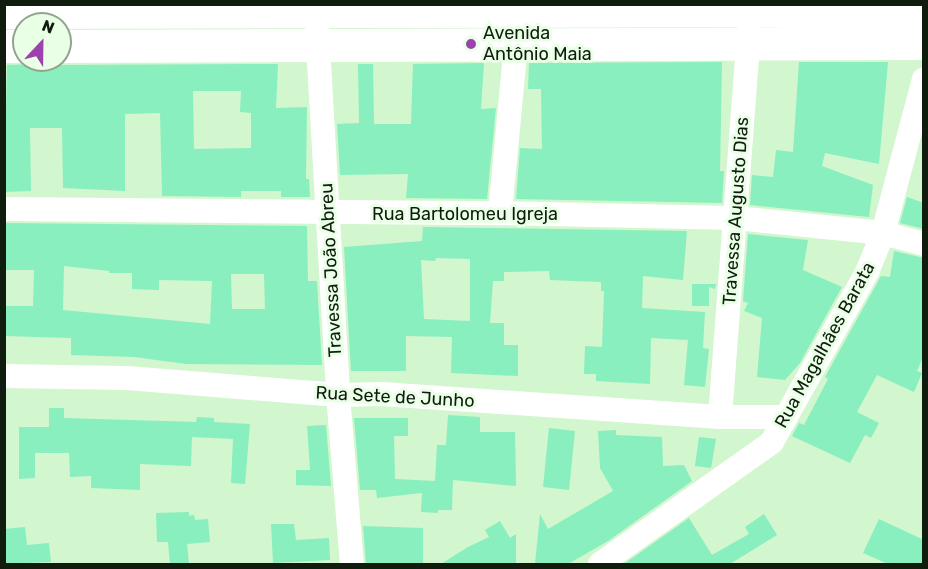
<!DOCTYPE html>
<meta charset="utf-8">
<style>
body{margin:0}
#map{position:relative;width:928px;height:569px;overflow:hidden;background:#d2f6cd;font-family:Rubik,sans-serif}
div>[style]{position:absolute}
.building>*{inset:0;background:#89efbe}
.minor>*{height:24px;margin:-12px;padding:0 12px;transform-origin:12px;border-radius:12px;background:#fff}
.secondary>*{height:33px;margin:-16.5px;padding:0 16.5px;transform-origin:16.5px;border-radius:16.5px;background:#fff}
.dots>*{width:16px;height:16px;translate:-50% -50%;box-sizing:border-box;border:3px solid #e9ffe6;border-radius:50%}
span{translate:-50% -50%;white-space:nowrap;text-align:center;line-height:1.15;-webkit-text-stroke:6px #e9ffe6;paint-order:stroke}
.poi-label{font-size:18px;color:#0f1c0e}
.left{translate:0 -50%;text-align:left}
.street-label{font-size:18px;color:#0f1c0e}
.frame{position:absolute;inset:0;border:6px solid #0f1c0e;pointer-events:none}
.north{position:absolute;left:12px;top:12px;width:60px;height:60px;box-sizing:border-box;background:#e9ffe6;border:2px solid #92a490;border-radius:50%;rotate:22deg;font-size:16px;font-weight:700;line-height:24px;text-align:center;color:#0f1c0e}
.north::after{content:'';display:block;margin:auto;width:21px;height:27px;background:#9d42ac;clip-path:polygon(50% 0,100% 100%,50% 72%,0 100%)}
</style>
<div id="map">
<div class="building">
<i style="clip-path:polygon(evenodd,36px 60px,48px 60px,60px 65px,278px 64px,276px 108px,307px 107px,306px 179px,309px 179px,310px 197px,281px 197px,281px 191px,241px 191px,241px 197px,162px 196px,160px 113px,125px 114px,125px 191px,63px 188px,62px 128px,30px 128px,31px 191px,4px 192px,7px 65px,37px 64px,36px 60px,193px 91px,241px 91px,240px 112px,251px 113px,251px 148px,194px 149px,193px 91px)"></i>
<i style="clip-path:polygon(722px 62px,720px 171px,724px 171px,722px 203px,516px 199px,520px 148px,542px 149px,541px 89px,528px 89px,529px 63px)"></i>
<i style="clip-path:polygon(799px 62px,888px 62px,879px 164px,825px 153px,822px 166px,873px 185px,869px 217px,750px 205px,752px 175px,773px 177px,776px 150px,793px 152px)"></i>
<i style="clip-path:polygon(484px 63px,481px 109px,496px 108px,487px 199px,406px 198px,408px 174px,340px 175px,337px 124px,359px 123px,358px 64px,373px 64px,374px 124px,411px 124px,413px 64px)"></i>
<i style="clip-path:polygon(907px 197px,924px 203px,924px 229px,900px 223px)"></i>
<i style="clip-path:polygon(evenodd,4px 223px,307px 226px,308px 281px,317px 281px,322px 365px,186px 364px,134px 357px,71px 355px,71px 338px,4px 336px,4px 306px,33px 306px,34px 270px,4px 270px,4px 223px,64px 266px,109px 271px,109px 273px,132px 273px,132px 289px,159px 290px,159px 280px,212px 281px,210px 324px,63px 310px,64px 266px,4px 223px,231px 274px,264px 274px,265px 309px,232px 309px,231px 274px)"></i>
<i style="clip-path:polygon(evenodd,423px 227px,687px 231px,683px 280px,643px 276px,642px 308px,705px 312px,703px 348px,709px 349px,705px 387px,684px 385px,688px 340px,651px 338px,650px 384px,596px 381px,596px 374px,584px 374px,585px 346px,602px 347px,604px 291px,601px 291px,601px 282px,550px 280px,549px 271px,504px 272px,504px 281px,493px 281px,490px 323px,504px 323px,504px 345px,518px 345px,518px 376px,451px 373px,452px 337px,406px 336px,406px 371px,351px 371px,344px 247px,422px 241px,423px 227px,436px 258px,470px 259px,470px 321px,424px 319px,421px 260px,435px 261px,436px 258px)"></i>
<i style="clip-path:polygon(748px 234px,808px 240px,803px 270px,842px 287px,800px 363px,785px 380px,757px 377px,762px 318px,744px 311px,748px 303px,743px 301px)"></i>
<i style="clip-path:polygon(894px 251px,924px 258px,924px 355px,917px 371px,922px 373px,914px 392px,877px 375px,857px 412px,879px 423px,871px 438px,865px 435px,850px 463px,792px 436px,799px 423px,804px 425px,828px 379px,825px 377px,881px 276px,890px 277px)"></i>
<i style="clip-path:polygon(692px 284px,716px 284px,715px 289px,709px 287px,709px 306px,692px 306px)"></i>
<i style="clip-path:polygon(49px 408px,64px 408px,64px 418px,196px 422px,197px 417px,214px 418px,214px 422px,250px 424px,245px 484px,231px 483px,233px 439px,192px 437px,191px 466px,140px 464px,140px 490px,91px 488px,91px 476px,70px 477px,69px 453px,35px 453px,35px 478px,19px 479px,19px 427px,49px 427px)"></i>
<i style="clip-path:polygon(448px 415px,480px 417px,480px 432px,515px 432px,516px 486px,453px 480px,452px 510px,438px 510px,438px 513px,421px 512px,422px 493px,377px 498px,376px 490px,360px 490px,354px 418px,408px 418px,408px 436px,394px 436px,395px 479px,435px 481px,437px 445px,446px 445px)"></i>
<i style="clip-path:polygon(326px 425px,331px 486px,296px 485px,296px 470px,310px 470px,307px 426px)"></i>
<i style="clip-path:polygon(549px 428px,575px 431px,569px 490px,543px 487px)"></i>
<i style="clip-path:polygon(616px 430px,616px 435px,662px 437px,663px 466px,684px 465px,692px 481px,608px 541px,568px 564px,535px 564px,540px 514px,548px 529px,613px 491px,600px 468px,598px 431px)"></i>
<i style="clip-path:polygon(699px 437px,716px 439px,711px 468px,695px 466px)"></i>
<i style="clip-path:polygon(189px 512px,189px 516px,194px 515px,195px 520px,208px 519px,210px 542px,187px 544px,189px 564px,170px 564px,168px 542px,157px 542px,156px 513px)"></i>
<i style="clip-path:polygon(764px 514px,777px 535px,730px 564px,624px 564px,689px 518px,712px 555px,749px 534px,745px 527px)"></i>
<i style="clip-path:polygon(879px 519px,924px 540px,924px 564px,888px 564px,863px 553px)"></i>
<i style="clip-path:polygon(500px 521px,510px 538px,516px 534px,516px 564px,441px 564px,468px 547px,489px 537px,485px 530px)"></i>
<i style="clip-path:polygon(271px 524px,294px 524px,296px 540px,329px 538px,330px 560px,273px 563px)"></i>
<i style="clip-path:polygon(363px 526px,423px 528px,423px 564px,366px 564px)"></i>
<i style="clip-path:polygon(25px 527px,27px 545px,49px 543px,51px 562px,4px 564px,4px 529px)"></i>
</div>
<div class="minor">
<i style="left:317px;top:28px;width:368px;rotate:86.7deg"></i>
<i style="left:338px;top:395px;width:170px;rotate:85.3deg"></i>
<i style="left:4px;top:209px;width:496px;rotate:0.5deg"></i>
<i style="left:500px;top:213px;width:236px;rotate:1.2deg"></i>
<i style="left:736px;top:218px;width:148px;rotate:5.8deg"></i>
<i style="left:883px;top:233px;width:42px;rotate:15deg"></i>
<i style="left:500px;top:213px;width:171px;rotate:-84.6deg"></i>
<i style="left:4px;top:376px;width:123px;rotate:0.9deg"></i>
<i style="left:127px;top:378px;width:212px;rotate:4.6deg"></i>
<i style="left:338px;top:395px;width:44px;rotate:-1.3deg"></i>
<i style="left:382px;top:394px;width:339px;rotate:3.9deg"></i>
<i style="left:720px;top:417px;width:66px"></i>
<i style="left:720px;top:417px;width:390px;rotate:-85.7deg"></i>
<i style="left:600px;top:564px;width:211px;rotate:-35.3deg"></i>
<i style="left:772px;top:442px;width:197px;rotate:-60.8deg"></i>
<i style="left:868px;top:270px;width:40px;rotate:-68deg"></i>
<i style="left:883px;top:233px;width:159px;rotate:-75.1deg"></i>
</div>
<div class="secondary">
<i style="left:4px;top:12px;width:746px;rotate:-0.15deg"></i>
<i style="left:750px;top:10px;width:174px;rotate:1.3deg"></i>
<i style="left:4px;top:46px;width:20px"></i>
<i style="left:60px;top:46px;width:864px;rotate:-0.2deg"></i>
</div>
<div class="dots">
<i style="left:471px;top:44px;background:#9d42ac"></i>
</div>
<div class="poi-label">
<span class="left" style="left:483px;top:44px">Avenida<br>Antônio Maia</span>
</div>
<div class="street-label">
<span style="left:736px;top:211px;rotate:-86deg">Travessa Augusto Dias</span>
<span style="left:465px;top:214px">Rua Bartolomeu Igreja</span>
<span style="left:331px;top:270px;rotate:-93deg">Travessa João Abreu</span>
<span style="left:825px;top:345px;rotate:-61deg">Rua Magalhães Barata</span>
<span style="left:395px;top:397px;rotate:3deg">Rua Sete de Junho</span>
</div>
<div class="frame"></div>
<div class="north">N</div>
</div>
